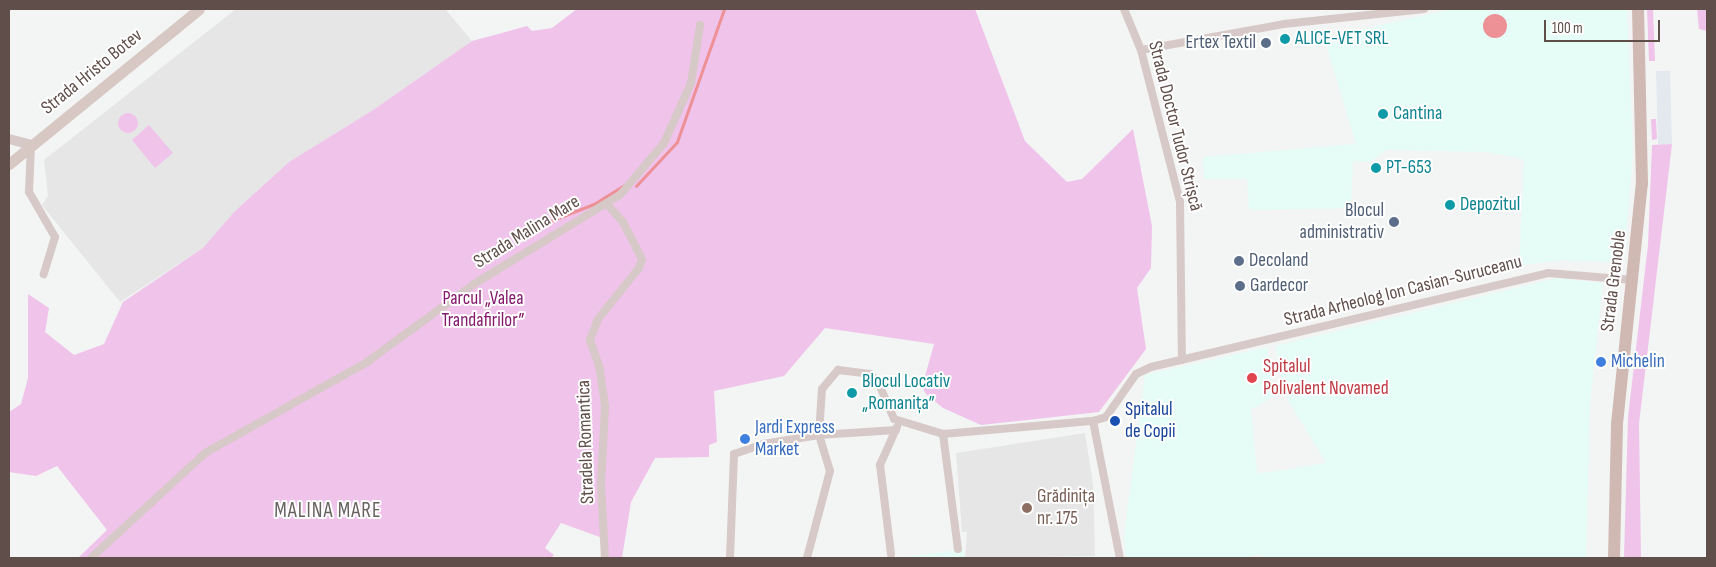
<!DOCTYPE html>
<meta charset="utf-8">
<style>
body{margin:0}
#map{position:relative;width:1716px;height:567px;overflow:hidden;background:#f3f5f4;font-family:"Sofia Sans Condensed",sans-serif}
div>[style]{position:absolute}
.commercial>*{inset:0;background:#e4e9ef}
.education>*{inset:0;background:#e5e6e5}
.medical>*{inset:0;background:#e6fcf7}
.green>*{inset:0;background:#f0c3eb}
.round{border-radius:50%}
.water>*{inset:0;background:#ed9197}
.stream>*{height:2.5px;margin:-1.25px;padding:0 1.25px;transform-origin:1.25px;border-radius:1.25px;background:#ed9197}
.minor>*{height:8px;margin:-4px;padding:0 4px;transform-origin:4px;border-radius:4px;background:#d7c9c7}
.tertiary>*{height:10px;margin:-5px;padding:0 5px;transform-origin:5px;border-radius:5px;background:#d7c9c7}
.secondary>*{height:11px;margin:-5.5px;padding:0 5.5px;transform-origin:5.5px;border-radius:5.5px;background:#d8c8c4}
.primary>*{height:12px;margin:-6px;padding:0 6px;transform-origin:6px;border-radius:6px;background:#d0b9b3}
.dots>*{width:14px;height:14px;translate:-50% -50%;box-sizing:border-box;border:2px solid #fff;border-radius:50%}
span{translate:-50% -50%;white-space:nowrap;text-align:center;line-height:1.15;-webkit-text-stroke:4px #fff;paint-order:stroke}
.culture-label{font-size:19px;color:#0d838f}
.left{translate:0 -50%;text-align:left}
.service-label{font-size:19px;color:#4e5e75}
.right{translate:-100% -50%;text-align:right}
.street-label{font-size:19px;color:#604e4a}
.park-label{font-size:19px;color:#84186c}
.shop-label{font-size:19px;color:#366cbe}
.health-label{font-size:19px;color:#be3a42}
.transit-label{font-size:19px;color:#164399}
.education-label{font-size:19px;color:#785e54}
.quarter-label{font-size:21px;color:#68615f;letter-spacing:1px}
.frame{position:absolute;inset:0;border:10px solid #604e4a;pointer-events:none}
.scale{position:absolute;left:1544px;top:20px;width:116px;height:22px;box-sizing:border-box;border:2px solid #604e4a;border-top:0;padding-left:6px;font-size:15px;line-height:18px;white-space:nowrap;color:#604e4a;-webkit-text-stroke:4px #fff;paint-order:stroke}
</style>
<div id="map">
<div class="commercial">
<i style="clip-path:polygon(1656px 71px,1670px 71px,1672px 144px,1658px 145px)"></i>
</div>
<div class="education">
<i style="clip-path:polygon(236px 9px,445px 9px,472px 41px,373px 110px,289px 162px,234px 212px,203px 248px,120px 302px,42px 205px,48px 196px,44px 160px)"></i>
<i style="clip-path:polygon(1085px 433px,1093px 484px,1095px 556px,965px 558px,967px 532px,962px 532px,956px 453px)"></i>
</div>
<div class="medical">
<i style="clip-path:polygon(1452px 9px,1627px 9px,1633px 151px,1624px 263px,1560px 260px,1519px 266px,1524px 160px,1514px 157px,1486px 152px,1387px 150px,1370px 162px,1353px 161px,1351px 208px,1255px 210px,1249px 209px,1247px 179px,1204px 179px,1203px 157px,1356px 144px,1324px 38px)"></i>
<i style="clip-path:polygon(1557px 278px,1603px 283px,1590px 403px,1586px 558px,1261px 558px,1260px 554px,1247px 558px,1126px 558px,1124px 535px,1145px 375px,1267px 347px,1274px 396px,1251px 410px,1257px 474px,1326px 463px,1285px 395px,1290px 390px,1281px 377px,1275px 346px)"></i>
<i style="clip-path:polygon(964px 549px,965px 558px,907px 558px,907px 557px)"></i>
<i style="clip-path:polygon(1122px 556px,1121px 558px,1041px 558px,1056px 557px)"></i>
</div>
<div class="green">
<i style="clip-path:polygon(577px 9px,975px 9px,1025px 141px,1067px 182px,1082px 179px,1133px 129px,1152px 226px,1151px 268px,1137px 288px,1146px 349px,1099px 412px,981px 425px,943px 408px,926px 394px,922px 387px,934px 344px,825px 328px,784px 376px,714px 391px,717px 442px,709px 445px,709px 457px,655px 458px,631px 502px,622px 558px,608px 558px,608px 540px,561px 523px,545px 548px,554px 555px,551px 558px,78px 558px,107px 530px,57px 466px,36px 476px,9px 472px,9px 412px,21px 404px,28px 378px,28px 294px,49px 308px,45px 332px,74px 355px,104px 344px,123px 302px,203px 248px,234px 212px,289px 162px,373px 110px,472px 41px,527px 26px,532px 31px,552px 28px)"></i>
<i style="clip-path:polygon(1647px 9px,1653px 9px,1655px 61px,1649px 61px)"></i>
<i style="clip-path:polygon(1697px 9px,1707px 9px,1707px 31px,1699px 29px)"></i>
<i class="round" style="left:118px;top:113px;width:20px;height:20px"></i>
<i style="clip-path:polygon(1651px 119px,1656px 119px,1657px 139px,1652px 140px)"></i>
<i style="clip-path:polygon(149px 125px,173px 153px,155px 168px,132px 140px)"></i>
<i style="clip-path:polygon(1672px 144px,1639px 424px,1641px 558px,1624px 558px,1628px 417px,1648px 245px,1652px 145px)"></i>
</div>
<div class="water">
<i class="round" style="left:1483px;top:14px;width:24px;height:24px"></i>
</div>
<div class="stream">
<i style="left:636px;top:186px;width:60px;rotate:-47deg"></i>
<i style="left:677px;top:142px;width:141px;rotate:-70.5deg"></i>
<i style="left:540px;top:225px;width:58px;rotate:-21.3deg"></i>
<i style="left:594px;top:204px;width:39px;rotate:-32deg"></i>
</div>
<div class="minor">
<i style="left:1124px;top:9px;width:44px;rotate:67.5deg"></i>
<i style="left:1141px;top:50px;width:157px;rotate:75.6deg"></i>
<i style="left:1180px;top:202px;width:158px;rotate:89.3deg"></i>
<i style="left:1141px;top:50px;width:145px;rotate:-10.3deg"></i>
<i style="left:1284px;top:24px;width:141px;rotate:-6.1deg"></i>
<i style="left:31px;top:145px;width:47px;rotate:92.4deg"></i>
<i style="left:29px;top:192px;width:52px;rotate:60deg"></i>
<i style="left:55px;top:237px;width:39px;rotate:107deg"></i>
<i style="left:1093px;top:421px;width:140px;rotate:78.9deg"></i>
<i style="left:943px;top:434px;width:116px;rotate:82.6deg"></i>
<i style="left:891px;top:554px;width:90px;rotate:-97deg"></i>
<i style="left:880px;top:465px;width:42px;rotate:-65.9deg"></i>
<i style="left:91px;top:558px;width:155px;rotate:-42.6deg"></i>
<i style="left:205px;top:453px;width:186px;rotate:-29.3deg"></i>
<i style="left:367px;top:362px;width:132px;rotate:-36.1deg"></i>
<i style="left:474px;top:284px;width:171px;rotate:-31.4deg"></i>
<i style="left:620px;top:195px;width:68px;rotate:-49.8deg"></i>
<i style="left:664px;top:143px;width:66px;rotate:-65.8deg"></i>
<i style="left:691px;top:83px;width:59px;rotate:-81.2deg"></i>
<i style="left:605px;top:558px;width:73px;rotate:-93.1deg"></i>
<i style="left:601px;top:485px;width:79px;rotate:-87.1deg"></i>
<i style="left:605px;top:406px;width:37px;rotate:-98deg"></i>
<i style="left:600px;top:369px;width:31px;rotate:-109deg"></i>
<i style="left:590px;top:340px;width:22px;rotate:-69deg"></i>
<i style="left:598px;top:319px;width:65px;rotate:-51.2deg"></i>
<i style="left:639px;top:268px;width:9px;rotate:-72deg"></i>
<i style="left:642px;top:259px;width:42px;rotate:-117.2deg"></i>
<i style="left:623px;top:222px;width:24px;rotate:-132deg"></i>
<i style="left:730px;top:558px;width:104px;rotate:-87.8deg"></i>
<i style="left:734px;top:454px;width:31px;rotate:-19deg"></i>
<i style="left:763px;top:444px;width:57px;rotate:-9.1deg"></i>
<i style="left:819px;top:435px;width:46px;rotate:-86.3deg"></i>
<i style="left:822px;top:389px;width:25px;rotate:-50deg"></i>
<i style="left:838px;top:370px;width:32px;rotate:7deg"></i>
<i style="left:870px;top:374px;width:11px;rotate:45deg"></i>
<i style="left:878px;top:382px;width:40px;rotate:66.6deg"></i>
<i style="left:894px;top:419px;width:51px;rotate:17deg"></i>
<i style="left:943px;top:434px;width:151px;rotate:-5deg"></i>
<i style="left:1093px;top:421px;width:14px;rotate:-17deg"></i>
<i style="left:1106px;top:417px;width:52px;rotate:-55.1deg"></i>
<i style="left:1136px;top:374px;width:17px;rotate:-25deg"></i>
<i style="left:1151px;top:367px;width:408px;rotate:-13.3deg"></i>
<i style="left:1548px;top:273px;width:85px;rotate:4.7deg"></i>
<i style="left:807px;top:558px;width:90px;rotate:-75.2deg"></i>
<i style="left:830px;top:471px;width:38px;rotate:-107deg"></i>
<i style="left:819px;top:435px;width:77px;rotate:-3.7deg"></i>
</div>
<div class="tertiary">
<i style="left:9px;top:139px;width:23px;rotate:15deg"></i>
</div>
<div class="secondary">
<i style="left:9px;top:164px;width:245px;rotate:-39.2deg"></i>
</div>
<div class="primary">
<i style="left:1614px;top:558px;width:134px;rotate:-88.7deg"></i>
<i style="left:1617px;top:424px;width:241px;rotate:-84.1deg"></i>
<i style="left:1642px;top:184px;width:175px;rotate:-91.3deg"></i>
</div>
<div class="dots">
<i style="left:1285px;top:39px;background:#0f9aa8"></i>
<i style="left:1266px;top:43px;background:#5c6f8a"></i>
<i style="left:1383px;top:114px;background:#0f9aa8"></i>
<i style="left:1376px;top:168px;background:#0f9aa8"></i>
<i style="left:1450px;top:205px;background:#0f9aa8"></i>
<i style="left:1394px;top:222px;background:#5c6f8a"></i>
<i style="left:1239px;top:261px;background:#5c6f8a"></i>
<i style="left:1240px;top:286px;background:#5c6f8a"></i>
<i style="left:1601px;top:362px;background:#3f7fe0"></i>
<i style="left:1252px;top:378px;background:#e0444e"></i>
<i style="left:852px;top:393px;background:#0f9aa8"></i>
<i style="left:1115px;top:421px;background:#1a4fb4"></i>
<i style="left:745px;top:439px;background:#3f7fe0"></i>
<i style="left:1027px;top:508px;background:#8d6e63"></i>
</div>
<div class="culture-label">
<span class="left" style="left:1295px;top:39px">ALICE-VET SRL</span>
<span class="left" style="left:1393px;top:114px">Cantina</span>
<span class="left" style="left:1386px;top:168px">PT-653</span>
<span class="left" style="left:1460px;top:205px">Depozitul</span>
<span class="left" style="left:862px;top:393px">Blocul Locativ<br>„Romanița”</span>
</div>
<div class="service-label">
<span class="right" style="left:1256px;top:43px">Ertex Textil</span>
<span class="right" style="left:1384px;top:222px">Blocul<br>administrativ</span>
<span class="left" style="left:1249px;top:261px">Decoland</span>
<span class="left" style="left:1250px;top:286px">Gardecor</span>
</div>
<div class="street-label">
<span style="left:92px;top:72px;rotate:-39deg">Strada Hristo Botev</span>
<span style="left:1175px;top:126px;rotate:76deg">Strada Doctor Tudor Strișcă</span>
<span style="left:527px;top:232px;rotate:-32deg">Strada Malina Mare</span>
<span style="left:1614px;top:281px;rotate:-83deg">Strada Grenoble</span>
<span style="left:1403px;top:291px;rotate:-14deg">Strada Arheolog Ion Casian-Suruceanu</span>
<span style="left:586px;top:442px;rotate:-92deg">Stradela Romantica</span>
</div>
<div class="park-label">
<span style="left:483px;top:310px">Parcul „Valea<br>Trandafirilor”</span>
</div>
<div class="shop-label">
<span class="left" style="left:1611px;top:362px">Michelin</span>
<span class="left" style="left:755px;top:439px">Jardi Express<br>Market</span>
</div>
<div class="health-label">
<span class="left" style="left:1263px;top:378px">Spitalul<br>Polivalent Novamed</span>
</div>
<div class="transit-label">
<span class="left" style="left:1125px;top:421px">Spitalul<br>de Copii</span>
</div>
<div class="education-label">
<span class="left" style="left:1037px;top:508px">Grădinița<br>nr. 175</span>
</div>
<div class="quarter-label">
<span style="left:328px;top:511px">MALINA MARE</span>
</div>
<div class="frame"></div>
<div class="scale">100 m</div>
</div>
